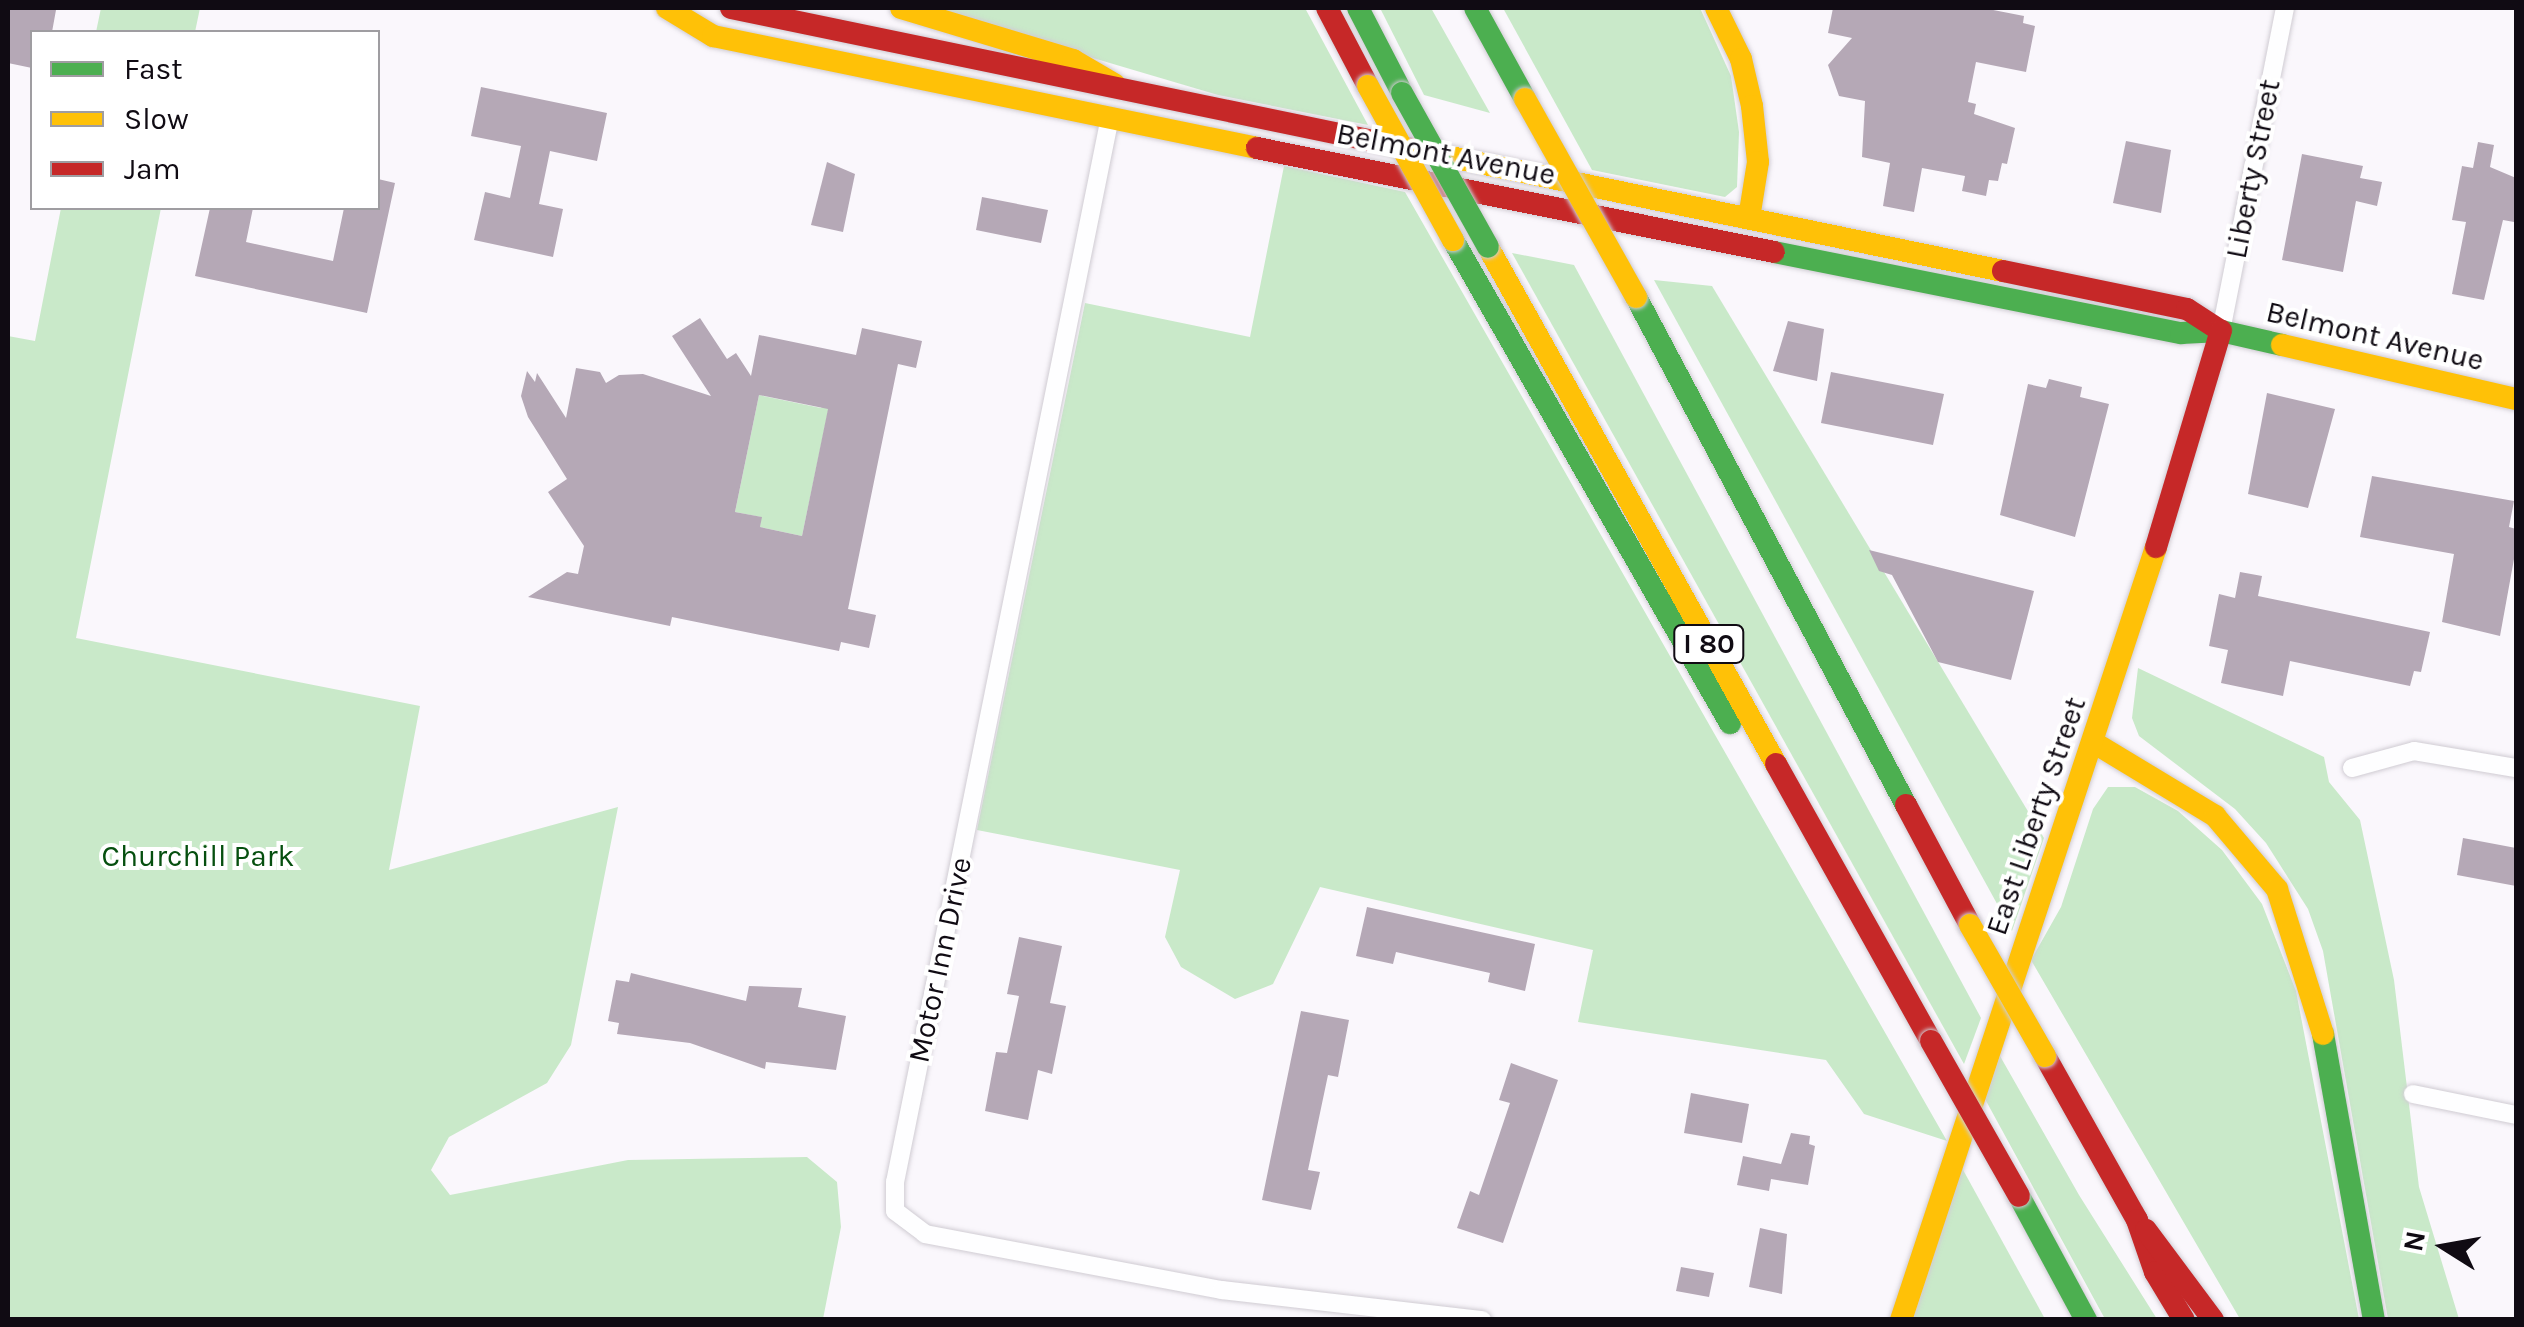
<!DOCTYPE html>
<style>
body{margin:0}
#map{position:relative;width:2524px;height:1327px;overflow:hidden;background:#faf7fc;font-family:Karla,sans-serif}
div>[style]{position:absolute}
.green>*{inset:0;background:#c9e9c9}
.building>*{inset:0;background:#b5a8b6}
.roads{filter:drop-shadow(0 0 2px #d0ccd3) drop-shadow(0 0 2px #d0ccd3)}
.street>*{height:18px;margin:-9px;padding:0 9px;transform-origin:9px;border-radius:9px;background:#fefeff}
.fast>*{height:22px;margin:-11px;padding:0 11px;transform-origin:11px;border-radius:11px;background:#4caf50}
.slow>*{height:22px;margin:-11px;padding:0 11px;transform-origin:11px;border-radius:11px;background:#ffc107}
.jam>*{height:22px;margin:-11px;padding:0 11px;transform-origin:11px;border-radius:11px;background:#c62828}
.bridges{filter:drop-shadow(0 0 2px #d0ccd3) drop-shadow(0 0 2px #d0ccd3)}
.fast-bridge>*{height:22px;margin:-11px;padding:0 11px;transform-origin:11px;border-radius:11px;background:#4caf50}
.slow-bridge>*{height:22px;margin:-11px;padding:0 11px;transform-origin:11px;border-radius:11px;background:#ffc107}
.jam-bridge>*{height:22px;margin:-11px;padding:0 11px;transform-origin:11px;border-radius:11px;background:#c62828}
span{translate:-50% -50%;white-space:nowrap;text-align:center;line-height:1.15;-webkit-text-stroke:8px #fff;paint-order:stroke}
.shield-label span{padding:2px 8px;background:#fff;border:2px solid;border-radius:8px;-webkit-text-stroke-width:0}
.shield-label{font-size:28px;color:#100b13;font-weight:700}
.street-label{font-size:30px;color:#100b13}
.park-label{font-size:30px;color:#064f0f}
.frame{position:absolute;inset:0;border:10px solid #100b13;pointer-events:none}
.legend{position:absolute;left:30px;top:30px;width:350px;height:180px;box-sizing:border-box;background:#fff;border:2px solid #9f9da1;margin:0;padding:12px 18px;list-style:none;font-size:30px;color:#100b13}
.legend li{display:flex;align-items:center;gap:20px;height:50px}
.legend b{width:50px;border:2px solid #9f9da1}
.north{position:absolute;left:2394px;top:1197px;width:100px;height:100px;-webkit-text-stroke:8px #fff;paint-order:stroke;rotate:281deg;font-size:28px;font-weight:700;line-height:40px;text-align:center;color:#100b13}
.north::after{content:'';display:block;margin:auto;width:35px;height:45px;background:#100b13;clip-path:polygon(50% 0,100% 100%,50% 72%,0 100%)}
</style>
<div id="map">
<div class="green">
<i style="clip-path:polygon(101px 8px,200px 8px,195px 32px,96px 32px)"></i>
<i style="clip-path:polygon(924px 8px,1305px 8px,1368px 125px,1218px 95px)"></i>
<i style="clip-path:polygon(1380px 8px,1431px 8px,1490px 113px,1424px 95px)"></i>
<i style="clip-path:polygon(1503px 8px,1700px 8px,1731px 76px,1739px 132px,1737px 187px,1725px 197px,1592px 170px)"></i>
<i style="clip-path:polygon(1284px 166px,1405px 192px,1947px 1141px,1864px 1114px,1826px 1060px,1578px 1022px,1593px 950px,1320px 887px,1273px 984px,1235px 999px,1181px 967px,1165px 937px,1180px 870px,977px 830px,1085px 303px,1250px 337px)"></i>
<i style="clip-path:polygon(61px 208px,161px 208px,76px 638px,420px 706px,389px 870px,618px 807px,571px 1045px,547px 1083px,449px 1137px,431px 1170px,450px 1195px,628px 1160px,807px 1157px,837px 1182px,841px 1227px,823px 1319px,8px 1319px,8px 336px,35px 341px)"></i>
<i style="clip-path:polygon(1512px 253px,1574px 265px,1981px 1018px,1964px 1064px)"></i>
<i style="clip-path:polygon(1654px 280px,1712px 286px,2044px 838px,2012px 931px)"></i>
<i style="clip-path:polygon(759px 395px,821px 408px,831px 397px,802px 536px,760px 527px,761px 517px,735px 512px)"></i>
<i style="clip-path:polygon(2138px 668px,2324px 757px,2329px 782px,2360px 820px,2394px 980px,2419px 1187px,2459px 1319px,2388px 1319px,2323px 951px,2308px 909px,2266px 843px,2235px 809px,2139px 736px,2132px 718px)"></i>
<i style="clip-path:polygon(2108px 787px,2135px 787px,2178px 811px,2222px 850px,2262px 904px,2296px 991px,2359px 1319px,2240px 1319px,2031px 960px,2061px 907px,2093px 809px)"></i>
<i style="clip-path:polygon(2000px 1056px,2079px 1195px,2157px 1319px,2105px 1319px,1985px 1099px)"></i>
<i style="clip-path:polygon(1962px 1168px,2045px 1319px,1913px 1319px)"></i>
</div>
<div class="building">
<i style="clip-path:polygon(8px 8px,56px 10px,52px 32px,32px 32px,32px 68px,8px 63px)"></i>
<i style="clip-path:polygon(1833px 8px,1983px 8px,2024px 16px,2023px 23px,2035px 26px,2026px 72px,1976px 62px,1968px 102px,1976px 104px,1974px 114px,2015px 128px,2007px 164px,2002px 163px,1998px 181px,1989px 180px,1986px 196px,1962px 191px,1965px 176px,1922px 168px,1914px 212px,1883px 206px,1890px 163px,1862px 157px,1865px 101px,1839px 96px,1828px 65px,1852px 38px,1828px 33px)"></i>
<i style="clip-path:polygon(481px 87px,607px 113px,597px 161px,550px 151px,539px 204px,563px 209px,553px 257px,474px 240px,485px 192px,510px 198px,521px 146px,471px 136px)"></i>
<i style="clip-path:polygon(2126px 141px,2171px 150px,2161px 213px,2113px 203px)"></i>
<i style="clip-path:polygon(2478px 142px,2494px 145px,2490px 167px,2516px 178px,2514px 222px,2503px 220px,2484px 300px,2452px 294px,2466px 222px,2452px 220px,2462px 166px,2473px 168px)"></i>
<i style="clip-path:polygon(2302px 154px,2363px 166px,2360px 178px,2382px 182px,2377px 206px,2356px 201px,2343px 272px,2282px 260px)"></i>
<i style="clip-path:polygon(827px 162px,855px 174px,843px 232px,811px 225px)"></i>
<i style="clip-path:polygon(378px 179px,395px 183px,367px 313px,195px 276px,210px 208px,253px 208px,246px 242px,333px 261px,344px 208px,378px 208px)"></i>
<i style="clip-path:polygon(982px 197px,1048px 210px,1041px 243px,976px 230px)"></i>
<i style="clip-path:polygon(evenodd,700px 318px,727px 359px,736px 353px,751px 376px,759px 335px,856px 355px,862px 328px,922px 341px,916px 368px,898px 364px,848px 609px,876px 615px,869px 648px,841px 642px,839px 651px,672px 617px,670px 626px,528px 597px,567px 572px,578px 574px,584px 546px,548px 492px,567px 479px,528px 417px,521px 396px,527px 371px,535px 382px,537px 373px,566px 418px,576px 368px,600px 372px,606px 383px,619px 375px,643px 374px,711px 396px,672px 336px,700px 318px,759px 395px,828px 409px,802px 536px,760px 527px,762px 517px,735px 512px,759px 395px)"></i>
<i style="clip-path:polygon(1788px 321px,1824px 329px,1817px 381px,1773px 371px)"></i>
<i style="clip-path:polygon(1831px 372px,1944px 394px,1933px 445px,1821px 423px)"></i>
<i style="clip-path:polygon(2049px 379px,2082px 387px,2080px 397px,2109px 404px,2075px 537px,2000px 515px,2028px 384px,2046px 388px)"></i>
<i style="clip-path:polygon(2267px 393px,2335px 409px,2308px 508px,2248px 494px)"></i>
<i style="clip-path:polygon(2372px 476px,2514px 501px,2509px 527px,2516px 529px,2516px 548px,2500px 636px,2442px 622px,2454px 554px,2360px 537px)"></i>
<i style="clip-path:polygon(1869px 550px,2034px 591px,2011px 680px,1938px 662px,1892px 575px,1879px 571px)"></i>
<i style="clip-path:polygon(2240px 572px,2262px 576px,2258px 596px,2430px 632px,2421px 672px,2414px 671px,2410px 686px,2290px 661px,2283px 696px,2221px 683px,2228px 650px,2209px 646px,2219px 594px,2235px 598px)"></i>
<i style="clip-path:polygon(2463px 838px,2516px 848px,2516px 886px,2457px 875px)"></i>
<i style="clip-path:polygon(1367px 907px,1535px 944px,1525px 991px,1488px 982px,1490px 973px,1396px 952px,1393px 964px,1356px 956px)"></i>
<i style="clip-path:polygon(1019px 937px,1062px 946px,1050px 1003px,1066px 1006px,1052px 1074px,1038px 1070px,1028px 1120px,985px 1111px,996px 1052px,1007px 1053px,1019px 996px,1007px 994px)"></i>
<i style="clip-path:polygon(631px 973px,746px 1001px,749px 986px,802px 988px,798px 1007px,846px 1016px,836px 1070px,766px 1062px,765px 1069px,690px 1043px,617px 1034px,619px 1023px,608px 1021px,616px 980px,629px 982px)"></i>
<i style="clip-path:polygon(1301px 1011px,1349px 1020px,1338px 1077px,1328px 1075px,1308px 1170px,1320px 1172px,1311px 1210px,1262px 1200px)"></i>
<i style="clip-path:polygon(1511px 1063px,1558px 1080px,1503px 1243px,1457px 1228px,1470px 1191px,1479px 1195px,1510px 1103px,1499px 1100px)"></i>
<i style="clip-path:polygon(1691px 1093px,1749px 1104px,1742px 1143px,1684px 1133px)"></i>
<i style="clip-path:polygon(1791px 1133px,1810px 1136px,1809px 1144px,1815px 1146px,1808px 1185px,1771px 1179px,1769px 1191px,1737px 1185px,1743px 1156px,1781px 1164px)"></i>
<i style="clip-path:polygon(1760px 1228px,1787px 1234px,1782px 1294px,1749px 1287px)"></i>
<i style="clip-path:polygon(1681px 1267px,1714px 1273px,1709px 1297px,1676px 1291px)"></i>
</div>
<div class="roads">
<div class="street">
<i style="left:1110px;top:117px;width:1086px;rotate:101.41deg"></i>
<i style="left:895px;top:1182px;width:29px;rotate:90deg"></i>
<i style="left:895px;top:1211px;width:38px;rotate:37deg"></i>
<i style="left:925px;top:1234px;width:302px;rotate:10.7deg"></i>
<i style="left:1222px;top:1290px;width:262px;rotate:6.6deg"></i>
<i style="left:2221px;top:331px;width:329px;rotate:-78.8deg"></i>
<i style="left:2352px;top:768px;width:64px;rotate:-15.3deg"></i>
<i style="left:2414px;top:751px;width:103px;rotate:9.5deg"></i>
<i style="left:2413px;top:1094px;width:105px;rotate:11.5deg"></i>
</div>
<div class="fast">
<i style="left:1358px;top:8px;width:96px;rotate:62.6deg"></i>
<i style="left:1475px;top:8px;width:104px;rotate:61.2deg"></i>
<i style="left:1453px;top:240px;width:557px;rotate:60.17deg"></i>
<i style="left:1774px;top:252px;width:415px;rotate:11.3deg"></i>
<i style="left:2181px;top:333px;width:40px;rotate:-2.9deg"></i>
<i style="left:2221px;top:331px;width:63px;rotate:12.9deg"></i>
<i style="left:1636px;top:297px;width:575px;rotate:62.01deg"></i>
<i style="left:2323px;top:1034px;width:291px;rotate:79.9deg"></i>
<i style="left:2019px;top:1196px;width:141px;rotate:61.6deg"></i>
</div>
<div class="slow">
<i style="left:667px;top:8px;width:54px;rotate:31.3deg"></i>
<i style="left:713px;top:36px;width:555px;rotate:11.63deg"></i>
<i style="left:901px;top:8px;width:180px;rotate:16.8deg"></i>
<i style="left:1073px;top:60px;width:48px;rotate:30.3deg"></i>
<i style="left:1716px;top:8px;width:57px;rotate:63.9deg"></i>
<i style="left:1741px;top:59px;width:48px;rotate:76.8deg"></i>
<i style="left:1752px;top:106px;width:56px;rotate:83.9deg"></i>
<i style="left:1758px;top:162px;width:57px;rotate:99.1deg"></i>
<i style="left:1431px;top:153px;width:584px;rotate:11.66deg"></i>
<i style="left:1488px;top:247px;width:592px;rotate:60.88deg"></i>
<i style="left:2282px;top:345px;width:240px;rotate:13deg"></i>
<i style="left:2093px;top:742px;width:143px;rotate:31.2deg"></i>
<i style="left:2215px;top:816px;width:96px;rotate:49.7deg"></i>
<i style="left:2277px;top:889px;width:152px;rotate:72.4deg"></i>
<i style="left:1901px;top:1320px;width:814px;rotate:-71.74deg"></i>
</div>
<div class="jam">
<i style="left:731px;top:8px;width:715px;rotate:11.7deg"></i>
<i style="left:1327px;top:8px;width:88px;rotate:62.3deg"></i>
<i style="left:1257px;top:148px;width:527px;rotate:11.37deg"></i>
<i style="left:2003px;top:271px;width:188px;rotate:11.7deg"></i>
<i style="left:2187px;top:309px;width:40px;rotate:32.9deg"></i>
<i style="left:2156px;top:547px;width:226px;rotate:-73.3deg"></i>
<i style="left:1776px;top:764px;width:317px;rotate:60.8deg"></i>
<i style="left:1906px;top:805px;width:136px;rotate:61.9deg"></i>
<i style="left:2045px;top:1056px;width:188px;rotate:60.7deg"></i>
<i style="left:2137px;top:1220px;width:55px;rotate:70.9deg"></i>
<i style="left:2155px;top:1272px;width:56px;rotate:58.9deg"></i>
<i style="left:2146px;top:1230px;width:112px;rotate:53.3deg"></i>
</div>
</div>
<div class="bridges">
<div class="fast-bridge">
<i style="left:1402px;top:93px;width:176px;rotate:60.8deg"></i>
</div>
<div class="slow-bridge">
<i style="left:1368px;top:86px;width:176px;rotate:61.1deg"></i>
<i style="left:1525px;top:99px;width:227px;rotate:60.7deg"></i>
<i style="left:1970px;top:925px;width:151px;rotate:60.2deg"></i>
</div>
<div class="jam-bridge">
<i style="left:1931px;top:1041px;width:178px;rotate:60.4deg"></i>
</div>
</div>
<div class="shield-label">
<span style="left:1709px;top:644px">I 80</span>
</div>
<div class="street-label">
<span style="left:1446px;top:154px;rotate:11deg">Belmont Avenue</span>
<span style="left:2253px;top:169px;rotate:-79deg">Liberty Street</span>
<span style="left:2375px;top:336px;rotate:13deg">Belmont Avenue</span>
<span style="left:2036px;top:816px;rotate:-71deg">East Liberty Street</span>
<span style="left:940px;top:960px;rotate:-78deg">Motor Inn Drive</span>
</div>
<div class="park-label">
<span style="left:198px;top:856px">Churchill Park</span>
</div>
<div class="frame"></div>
<ul class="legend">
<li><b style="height:12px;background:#4caf50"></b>Fast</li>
<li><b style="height:12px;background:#ffc107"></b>Slow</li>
<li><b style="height:12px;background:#c62828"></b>Jam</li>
</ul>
<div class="north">N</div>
</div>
